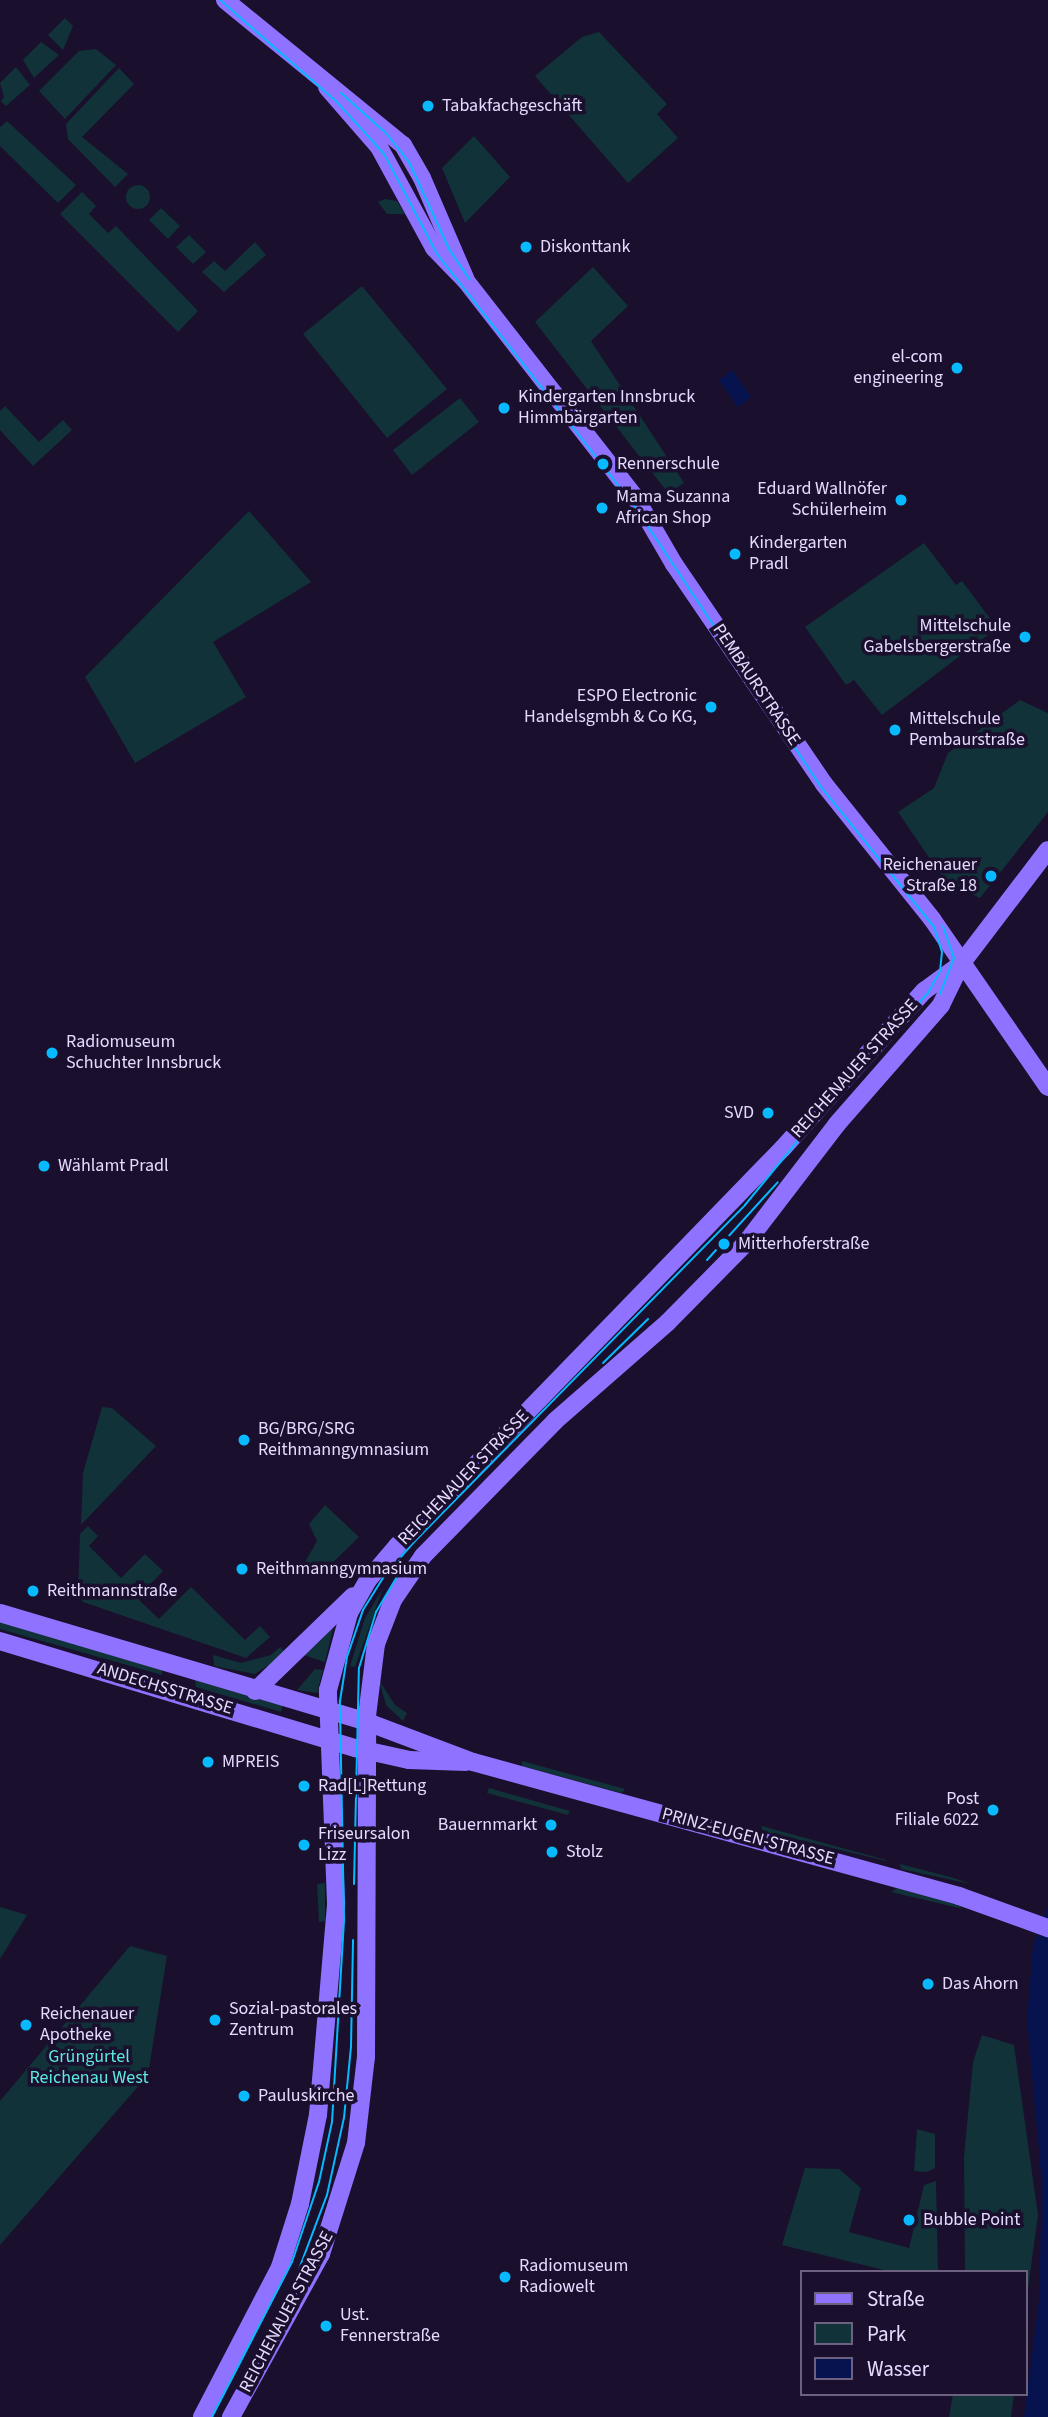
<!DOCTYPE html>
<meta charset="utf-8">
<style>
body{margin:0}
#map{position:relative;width:1048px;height:2417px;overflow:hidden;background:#1a0f2d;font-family:"Source Sans 3",sans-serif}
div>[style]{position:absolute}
.green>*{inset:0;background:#113238}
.round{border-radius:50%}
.water>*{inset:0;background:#06134f}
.secondary>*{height:18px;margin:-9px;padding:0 9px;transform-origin:9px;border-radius:9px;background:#8f72ff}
.tram>*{height:2px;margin:-1px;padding:0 1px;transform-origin:1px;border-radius:1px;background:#07baff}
.dots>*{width:19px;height:19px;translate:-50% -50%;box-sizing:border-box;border:4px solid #1a0f2d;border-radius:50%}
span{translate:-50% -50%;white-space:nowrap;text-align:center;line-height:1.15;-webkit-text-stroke:7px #1a0f2d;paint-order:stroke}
.poi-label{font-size:18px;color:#e6dbff}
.left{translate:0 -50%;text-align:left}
.right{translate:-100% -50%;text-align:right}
.street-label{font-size:18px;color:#e6dbff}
.park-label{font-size:18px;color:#5bebe1}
.legend{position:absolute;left:800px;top:2270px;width:228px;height:126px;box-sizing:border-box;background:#1a0f2d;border:2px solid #6c6181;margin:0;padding:9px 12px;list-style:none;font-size:21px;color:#e6dbff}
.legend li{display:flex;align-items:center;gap:14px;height:35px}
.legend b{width:35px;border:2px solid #6c6181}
</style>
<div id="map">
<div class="green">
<i style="clip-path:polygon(65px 18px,73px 26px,63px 50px,48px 35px)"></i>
<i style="clip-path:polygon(599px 32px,667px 104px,657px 114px,678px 138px,628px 183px,535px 76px,582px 37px)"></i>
<i style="clip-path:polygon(41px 42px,59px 55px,34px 78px,23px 60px)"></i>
<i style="clip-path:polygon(96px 49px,116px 65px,65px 119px,39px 91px,79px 51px)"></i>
<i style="clip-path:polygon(16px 67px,30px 85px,6px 106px,1px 101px,4px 97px,0 83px)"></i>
<i style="clip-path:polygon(119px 68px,134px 84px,82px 137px,128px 174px,115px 187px,68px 139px,66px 124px)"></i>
<i style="clip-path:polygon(7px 121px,76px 185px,58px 203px,0 146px,0 127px)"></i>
<i style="clip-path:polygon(474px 136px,510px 177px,465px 223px,442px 168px)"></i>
<i class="round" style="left:126px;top:185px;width:24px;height:24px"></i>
<i style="clip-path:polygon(82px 192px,96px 206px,89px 214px,108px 233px,116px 226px,198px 311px,178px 332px,60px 214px)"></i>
<i style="clip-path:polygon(385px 199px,397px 201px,405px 214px,387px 214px,378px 202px)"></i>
<i style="clip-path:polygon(161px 208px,180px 226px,168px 239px,149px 220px)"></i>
<i style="clip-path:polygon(189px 235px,206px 252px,193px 264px,176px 247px)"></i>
<i style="clip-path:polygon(255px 242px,266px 255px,224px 292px,202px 272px,214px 261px,225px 271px)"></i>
<i style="clip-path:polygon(593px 267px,628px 306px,591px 341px,684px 483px,668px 493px,535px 322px)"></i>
<i style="clip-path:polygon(362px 286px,447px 389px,387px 438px,303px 334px)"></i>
<i style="clip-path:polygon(460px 398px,479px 422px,412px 475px,393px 450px)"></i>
<i style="clip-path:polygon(5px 406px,39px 442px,63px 420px,72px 430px,33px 466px,0 430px,0 411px)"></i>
<i style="clip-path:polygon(249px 511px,311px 582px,213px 642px,246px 697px,135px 763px,85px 677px)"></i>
<i style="clip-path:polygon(924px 543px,956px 585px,962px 581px,997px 628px,882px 715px,854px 680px,846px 685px,805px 627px)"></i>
<i style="clip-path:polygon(1020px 700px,1048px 713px,1048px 812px,980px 898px,967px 892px,954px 894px,898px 812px,934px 788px,948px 753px)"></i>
<i style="clip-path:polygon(102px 1407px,112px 1408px,156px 1446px,81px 1525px,83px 1473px)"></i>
<i style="clip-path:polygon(325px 1505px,359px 1537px,319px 1576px,305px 1562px,317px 1541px,309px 1524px)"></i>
<i style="clip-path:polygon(88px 1526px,98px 1536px,89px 1546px,121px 1578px,145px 1554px,163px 1571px,137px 1598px,159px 1619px,191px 1587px,245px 1640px,260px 1626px,270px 1637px,246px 1658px,83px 1602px,78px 1593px,80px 1534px)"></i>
<i style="clip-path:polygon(383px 1588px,355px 1667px,350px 1666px,365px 1618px)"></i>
<i style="clip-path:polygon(0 1620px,162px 1669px,162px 1675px,0 1629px)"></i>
<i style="clip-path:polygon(334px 1624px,325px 1662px,301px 1654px)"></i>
<i style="clip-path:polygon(280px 1647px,286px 1653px,255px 1674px,214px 1666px,213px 1655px,241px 1663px,271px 1655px)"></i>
<i style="clip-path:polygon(315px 1669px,323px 1670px,317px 1693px,297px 1690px)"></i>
<i style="clip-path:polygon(195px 1680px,283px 1705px,281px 1712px,196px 1687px)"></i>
<i style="clip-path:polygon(379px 1680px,395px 1705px,407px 1713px,403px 1721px,386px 1705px)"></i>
<i style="clip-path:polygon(522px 1761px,625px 1789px,622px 1793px,522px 1766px)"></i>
<i style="clip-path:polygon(489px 1788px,570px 1811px,568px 1815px,487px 1793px)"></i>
<i style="clip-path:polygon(762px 1826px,886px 1860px,886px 1861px,762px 1831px)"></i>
<i style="clip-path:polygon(900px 1864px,954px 1878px,971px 1884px,901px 1869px)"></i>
<i style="clip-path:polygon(325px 1883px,325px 1921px,319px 1922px,317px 1884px)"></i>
<i style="clip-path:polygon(897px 1888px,956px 1904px,963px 1909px,891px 1892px)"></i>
<i style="clip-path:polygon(0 1907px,27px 1915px,0 1959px)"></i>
<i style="clip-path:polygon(130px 1946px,167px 1956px,148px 2075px,0 2245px,0 2101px)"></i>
<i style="clip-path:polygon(982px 2035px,1014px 2045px,1038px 2215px,1025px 2311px,1025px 2272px,965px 2272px,964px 2157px,973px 2062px)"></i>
<i style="clip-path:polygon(917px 2129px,935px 2134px,935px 2168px,927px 2172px,914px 2171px)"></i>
<i style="clip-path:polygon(805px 2168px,839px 2169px,861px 2188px,849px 2232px,909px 2248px,924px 2185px,936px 2181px,938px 2272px,892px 2272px,782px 2245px)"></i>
<i style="clip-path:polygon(953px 2394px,1014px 2394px,1011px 2417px,949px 2417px)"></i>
</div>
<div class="water">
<i style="clip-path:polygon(732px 370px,751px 397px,738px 407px,719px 380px)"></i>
<i style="clip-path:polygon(1048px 1906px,1048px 2417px,1024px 2417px,1039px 2300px,1042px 2185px,1027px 2019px,1033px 1946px)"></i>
</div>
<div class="secondary">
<i style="left:225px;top:0;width:230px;rotate:39.2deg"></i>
<i style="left:403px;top:145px;width:38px;rotate:60deg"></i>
<i style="left:422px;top:178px;width:109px;rotate:66.7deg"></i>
<i style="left:327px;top:87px;width:79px;rotate:49.1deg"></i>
<i style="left:379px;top:147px;width:115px;rotate:61.4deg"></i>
<i style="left:434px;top:248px;width:46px;rotate:45.9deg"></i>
<i style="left:466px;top:281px;width:274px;rotate:52deg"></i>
<i style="left:635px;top:497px;width:78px;rotate:59.8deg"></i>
<i style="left:674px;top:564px;width:266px;rotate:55.7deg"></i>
<i style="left:824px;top:784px;width:173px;rotate:51.3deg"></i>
<i style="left:932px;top:919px;width:204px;rotate:55.4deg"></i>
<i style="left:0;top:1613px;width:383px;rotate:16.5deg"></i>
<i style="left:367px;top:1722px;width:113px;rotate:20.7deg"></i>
<i style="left:473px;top:1762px;width:504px;rotate:15.41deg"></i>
<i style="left:959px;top:1896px;width:95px;rotate:19.8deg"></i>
<i style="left:0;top:1641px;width:371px;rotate:16.8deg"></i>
<i style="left:355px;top:1748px;width:55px;rotate:12.5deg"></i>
<i style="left:409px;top:1760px;width:57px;rotate:2deg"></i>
<i style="left:255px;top:1691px;width:136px;rotate:-44.1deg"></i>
<i style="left:202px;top:2417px;width:169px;rotate:-62.5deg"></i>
<i style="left:280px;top:2267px;width:66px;rotate:-72.4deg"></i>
<i style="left:300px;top:2204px;width:91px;rotate:-78.6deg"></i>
<i style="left:318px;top:2115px;width:213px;rotate:-85.1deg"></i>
<i style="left:336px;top:1903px;width:213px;rotate:-92.2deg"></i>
<i style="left:328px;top:1690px;width:80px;rotate:-74.7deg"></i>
<i style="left:349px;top:1613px;width:38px;rotate:-60deg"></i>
<i style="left:368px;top:1580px;width:45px;rotate:-49.5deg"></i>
<i style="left:397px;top:1546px;width:554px;rotate:-45.88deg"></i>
<i style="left:783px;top:1148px;width:211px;rotate:-48.1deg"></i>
<i style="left:924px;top:991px;width:41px;rotate:-36deg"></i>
<i style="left:231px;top:2417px;width:186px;rotate:-61.1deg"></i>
<i style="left:321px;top:2254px;width:116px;rotate:-72.5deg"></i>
<i style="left:356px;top:2143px;width:87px;rotate:-83.4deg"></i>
<i style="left:366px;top:2057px;width:341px;rotate:-89.8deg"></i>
<i style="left:367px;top:1716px;width:73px;rotate:-82.9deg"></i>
<i style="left:376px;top:1644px;width:47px;rotate:-68.9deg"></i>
<i style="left:393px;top:1600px;width:53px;rotate:-55.7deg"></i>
<i style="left:423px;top:1556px;width:189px;rotate:-45.6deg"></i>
<i style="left:555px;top:1421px;width:150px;rotate:-41.2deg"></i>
<i style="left:668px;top:1322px;width:110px;rotate:-45.4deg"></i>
<i style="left:745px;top:1244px;width:151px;rotate:-52.5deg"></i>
<i style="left:837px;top:1124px;width:158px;rotate:-48.8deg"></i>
<i style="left:941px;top:1005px;width:46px;rotate:-64deg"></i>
<i style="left:961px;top:964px;width:143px;rotate:-52.7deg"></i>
</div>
<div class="tram">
<i style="left:341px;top:93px;width:62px;rotate:41.7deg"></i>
<i style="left:387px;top:134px;width:36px;rotate:52deg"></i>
<i style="left:409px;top:162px;width:96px;rotate:65.3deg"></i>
<i style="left:449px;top:249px;width:37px;rotate:56deg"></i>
<i style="left:940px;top:994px;width:39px;rotate:-69deg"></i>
<i style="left:954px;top:958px;width:34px;rotate:-109deg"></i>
<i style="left:707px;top:1260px;width:105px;rotate:-47.7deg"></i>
<i style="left:603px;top:1363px;width:63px;rotate:-44.4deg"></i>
<i style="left:354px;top:1884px;width:216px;rotate:-88.7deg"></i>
<i style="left:359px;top:1668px;width:59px;rotate:-73.1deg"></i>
<i style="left:376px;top:1612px;width:55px;rotate:-59.2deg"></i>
<i style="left:293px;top:2285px;width:96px;rotate:-69.3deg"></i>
<i style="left:327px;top:2195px;width:79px;rotate:-77.6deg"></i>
<i style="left:344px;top:2118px;width:72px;rotate:-84.4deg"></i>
<i style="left:351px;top:2046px;width:106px;rotate:-88.9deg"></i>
<i style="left:212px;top:2417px;width:174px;rotate:-62.7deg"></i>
<i style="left:292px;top:2262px;width:84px;rotate:-71.4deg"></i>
<i style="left:319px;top:2182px;width:61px;rotate:-77.8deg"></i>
<i style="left:332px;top:2122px;width:203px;rotate:-86.6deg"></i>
<i style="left:344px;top:1919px;width:218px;rotate:-91.1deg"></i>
<i style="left:340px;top:1701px;width:45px;rotate:-81deg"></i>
<i style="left:347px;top:1657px;width:50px;rotate:-71.2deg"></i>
<i style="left:363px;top:1610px;width:40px;rotate:-58deg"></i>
<i style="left:384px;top:1576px;width:45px;rotate:-48.6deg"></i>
<i style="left:414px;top:1542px;width:472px;rotate:-45.5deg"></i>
<i style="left:745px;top:1205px;width:145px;rotate:-50.6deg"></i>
<i style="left:837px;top:1093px;width:135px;rotate:-47.7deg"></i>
<i style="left:928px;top:993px;width:25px;rotate:-61deg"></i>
<i style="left:940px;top:971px;width:19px;rotate:-84deg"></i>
<i style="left:942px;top:952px;width:26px;rotate:-108deg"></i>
<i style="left:934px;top:927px;width:180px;rotate:-128.9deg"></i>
<i style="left:821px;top:787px;width:340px;rotate:-123.6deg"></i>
<i style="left:633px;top:504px;width:318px;rotate:-128.1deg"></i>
<i style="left:437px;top:254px;width:113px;rotate:-117.9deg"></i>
<i style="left:384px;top:154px;width:70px;rotate:-132.1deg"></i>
<i style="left:337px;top:102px;width:155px;rotate:-138.9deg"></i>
</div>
<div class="dots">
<i style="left:428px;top:106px;background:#07baff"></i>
<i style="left:526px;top:247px;background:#07baff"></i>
<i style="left:957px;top:368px;background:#07baff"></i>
<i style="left:504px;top:408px;background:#07baff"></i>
<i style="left:603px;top:464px;background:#07baff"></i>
<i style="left:901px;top:500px;background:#07baff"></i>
<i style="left:602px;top:508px;background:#07baff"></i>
<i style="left:735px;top:554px;background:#07baff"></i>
<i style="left:1025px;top:637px;background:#07baff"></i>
<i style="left:711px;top:707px;background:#07baff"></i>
<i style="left:895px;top:730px;background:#07baff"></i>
<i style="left:991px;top:876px;background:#07baff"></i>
<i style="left:52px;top:1053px;background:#07baff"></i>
<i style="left:768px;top:1113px;background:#07baff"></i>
<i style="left:44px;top:1166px;background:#07baff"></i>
<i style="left:724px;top:1244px;background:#07baff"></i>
<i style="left:244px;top:1440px;background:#07baff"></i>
<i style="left:242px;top:1569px;background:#07baff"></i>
<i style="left:33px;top:1591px;background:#07baff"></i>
<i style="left:208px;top:1762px;background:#07baff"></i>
<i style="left:304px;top:1786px;background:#07baff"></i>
<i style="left:993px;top:1810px;background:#07baff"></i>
<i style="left:551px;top:1825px;background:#07baff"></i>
<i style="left:304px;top:1845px;background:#07baff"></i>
<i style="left:552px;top:1852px;background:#07baff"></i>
<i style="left:928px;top:1984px;background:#07baff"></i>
<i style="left:215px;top:2020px;background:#07baff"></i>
<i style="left:26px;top:2025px;background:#07baff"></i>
<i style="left:244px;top:2096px;background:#07baff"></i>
<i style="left:909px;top:2220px;background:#07baff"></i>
<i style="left:505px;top:2277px;background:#07baff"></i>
<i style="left:326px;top:2326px;background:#07baff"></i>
</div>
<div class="poi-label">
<span class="left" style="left:442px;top:106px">Tabakfachgeschäft</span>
<span class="left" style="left:540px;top:247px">Diskonttank</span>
<span class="right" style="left:943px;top:368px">el-com<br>engineering</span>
<span class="left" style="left:518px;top:408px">Kindergarten Innsbruck<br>Himmbärgarten</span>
<span class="left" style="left:617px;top:464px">Rennerschule</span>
<span class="right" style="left:887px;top:500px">Eduard Wallnöfer<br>Schülerheim</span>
<span class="left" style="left:616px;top:508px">Mama Suzanna<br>African Shop</span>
<span class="left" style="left:749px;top:554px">Kindergarten<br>Pradl</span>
<span class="right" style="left:1011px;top:637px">Mittelschule<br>Gabelsbergerstraße</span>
<span class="right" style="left:697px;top:707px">ESPO Electronic<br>Handelsgmbh &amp; Co KG,</span>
<span class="left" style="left:909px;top:730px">Mittelschule<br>Pembaurstraße</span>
<span class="right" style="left:977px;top:876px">Reichenauer<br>Straße 18</span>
<span class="left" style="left:66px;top:1053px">Radiomuseum<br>Schuchter Innsbruck</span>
<span class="right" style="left:754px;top:1113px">SVD</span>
<span class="left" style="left:58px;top:1166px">Wählamt Pradl</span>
<span class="left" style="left:738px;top:1244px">Mitterhoferstraße</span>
<span class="left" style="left:258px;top:1440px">BG/BRG/SRG<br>Reithmanngymnasium</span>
<span class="left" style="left:256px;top:1569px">Reithmanngymnasium</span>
<span class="left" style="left:47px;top:1591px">Reithmannstraße</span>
<span class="left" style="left:222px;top:1762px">MPREIS</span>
<span class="left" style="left:318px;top:1786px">Rad[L]Rettung</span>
<span class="right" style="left:979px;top:1810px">Post<br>Filiale 6022</span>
<span class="right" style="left:537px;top:1825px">Bauernmarkt</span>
<span class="left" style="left:318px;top:1845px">Friseursalon<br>Lizz</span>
<span class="left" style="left:566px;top:1852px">Stolz</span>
<span class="left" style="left:942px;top:1984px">Das Ahorn</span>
<span class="left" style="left:229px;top:2020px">Sozial-pastorales<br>Zentrum</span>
<span class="left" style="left:40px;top:2025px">Reichenauer<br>Apotheke</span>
<span class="left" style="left:258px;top:2096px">Pauluskirche</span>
<span class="left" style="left:923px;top:2220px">Bubble Point</span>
<span class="left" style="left:519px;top:2277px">Radiomuseum<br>Radiowelt</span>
<span class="left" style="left:340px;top:2326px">Ust.<br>Fennerstraße</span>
</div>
<div class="street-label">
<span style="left:756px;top:685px;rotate:56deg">PEMBAURSTRASSE</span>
<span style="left:855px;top:1069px;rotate:-48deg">REICHENAUER STRASSE</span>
<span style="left:464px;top:1478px;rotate:-46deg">REICHENAUER STRASSE</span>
<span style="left:165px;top:1689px;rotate:17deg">ANDECHSSTRASSE</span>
<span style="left:748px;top:1837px;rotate:15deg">PRINZ-EUGEN-STRASSE</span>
<span style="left:287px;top:2312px;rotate:-62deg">REICHENAUER STRASSE</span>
</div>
<div class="park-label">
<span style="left:89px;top:2068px">Grüngürtel<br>Reichenau West</span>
</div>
<ul class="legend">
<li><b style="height:9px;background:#8f72ff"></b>Straße</li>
<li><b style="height:19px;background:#113238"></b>Park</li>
<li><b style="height:19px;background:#06134f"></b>Wasser</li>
</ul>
</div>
